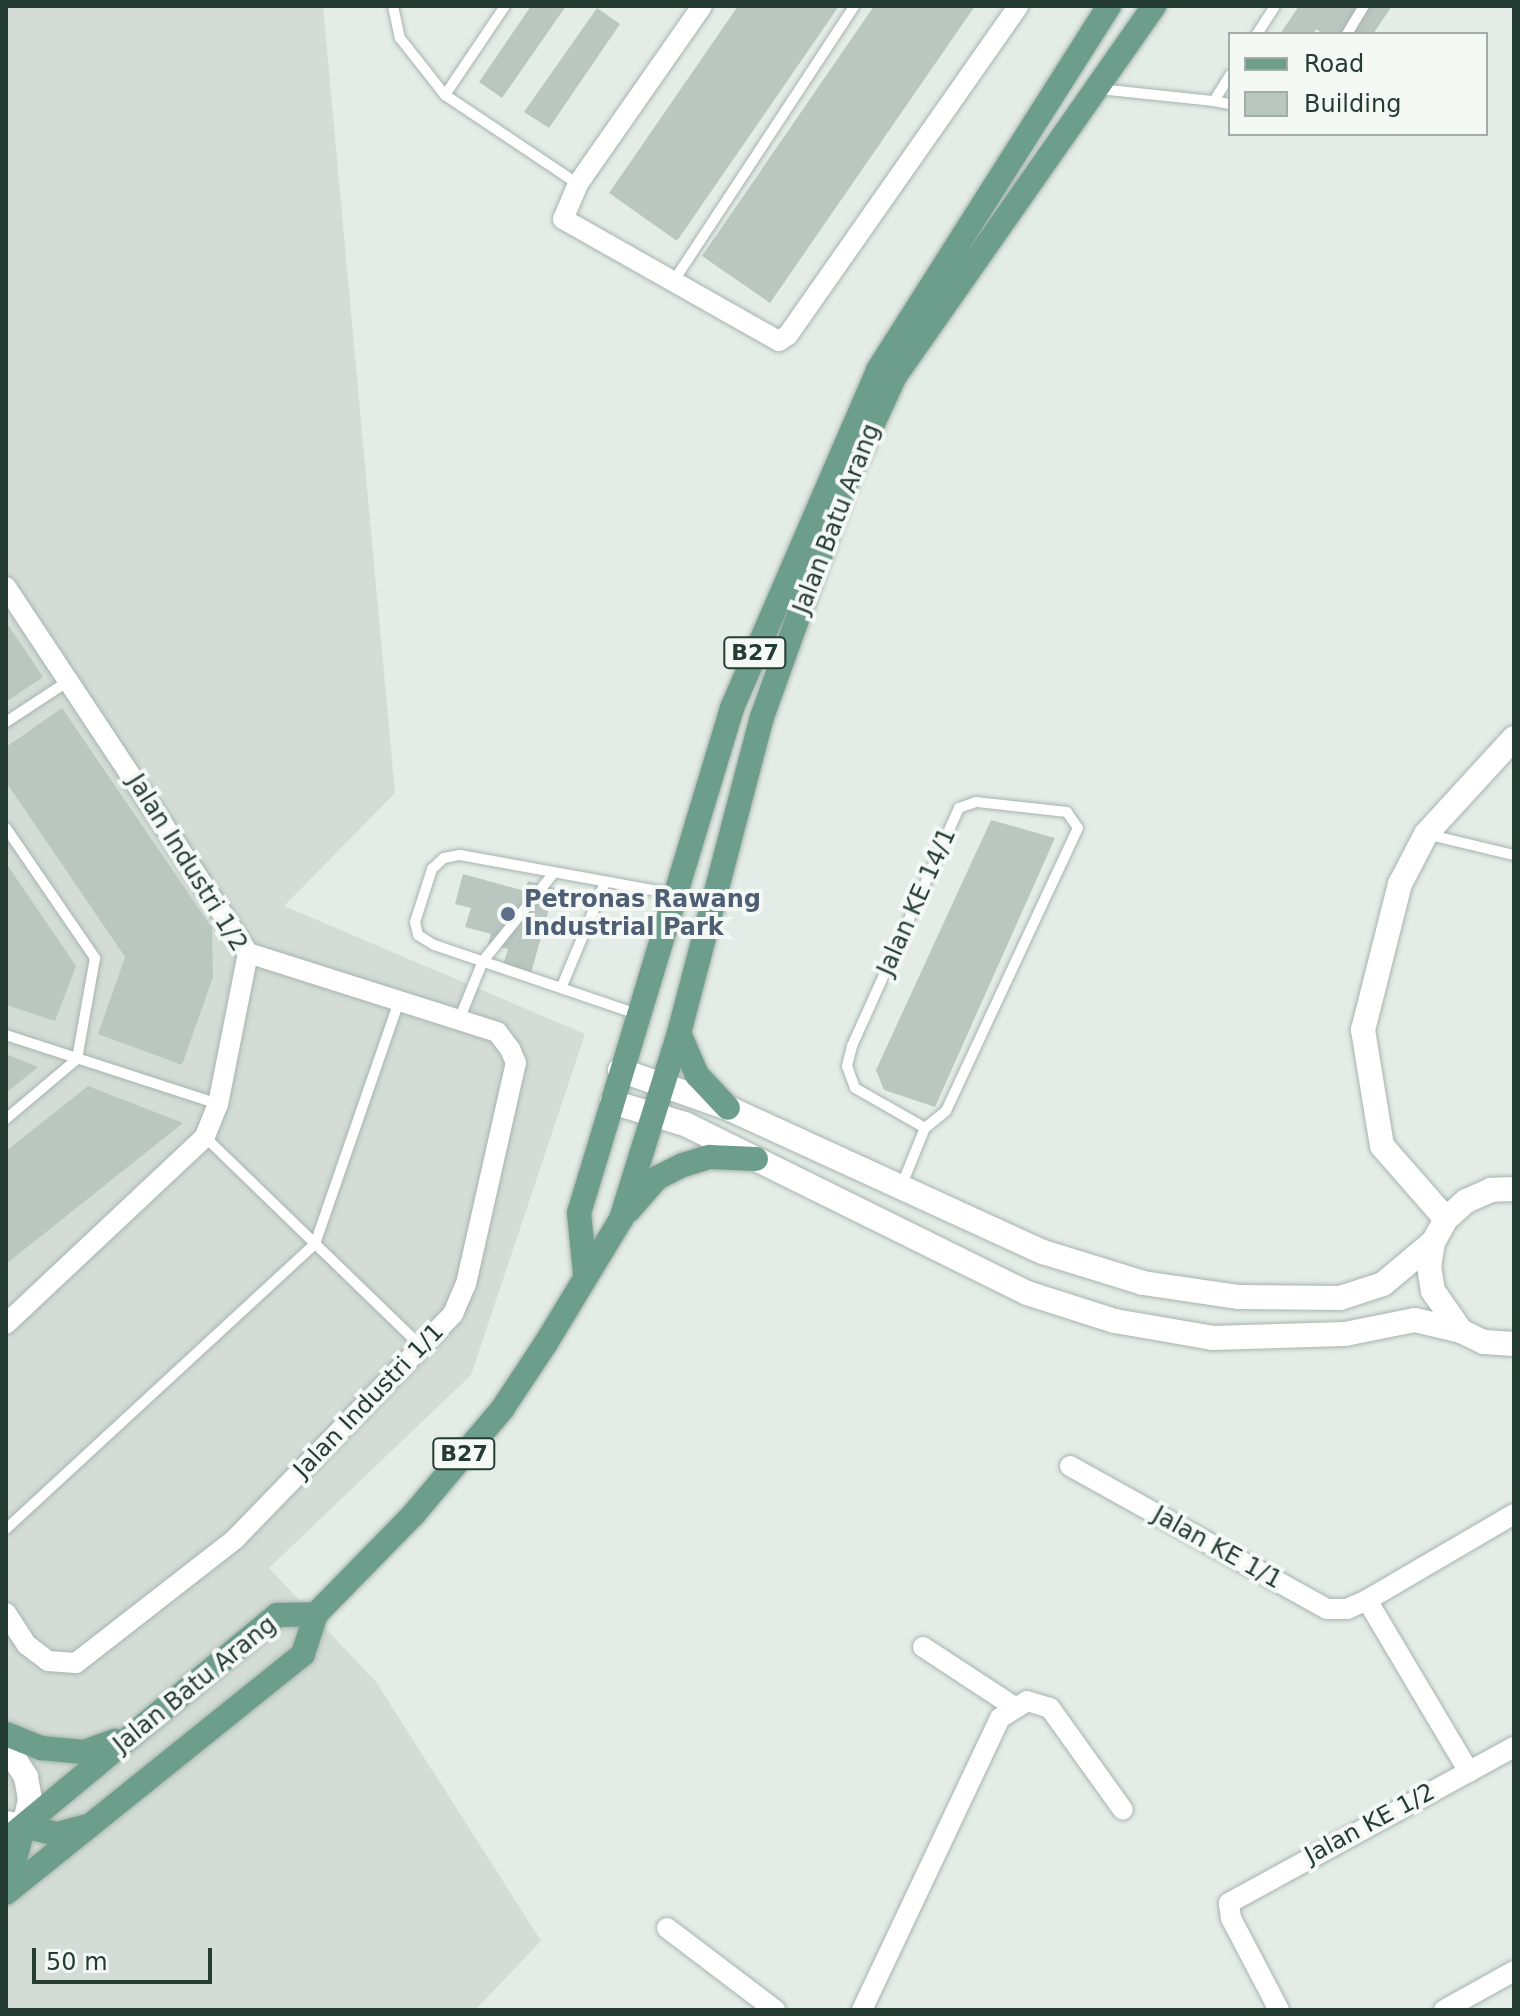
<!DOCTYPE html>
<style>
body{margin:0}
#map{position:relative;width:1520px;height:2016px;overflow:hidden;background:#e4ece8;font-family:"DejaVu Sans",sans-serif}
div>[style]{position:absolute}
.built>*{inset:0;background:#d3dcd7}
.building>*{inset:0;background:#bac7c1}
.roads{filter:drop-shadow(0 0 2px #a7b4ae) drop-shadow(0 0 2px #a7b4ae)}
.lane>*{height:10px;margin:-5px;padding:0 5px;transform-origin:5px;border-radius:5px;background:#fff}
.street>*{height:20px;margin:-10px;padding:0 10px;transform-origin:10px;border-radius:10px;background:#fff}
.secondary>*{height:24px;margin:-12px;padding:0 12px;transform-origin:12px;border-radius:12px;background:#fff}
.primary>*{height:24px;margin:-12px;padding:0 12px;transform-origin:12px;border-radius:12px;background:#6d9d8c}
.dots>*{width:22px;height:22px;translate:-50% -50%;box-sizing:border-box;border:4px solid #f5f9f6;border-radius:50%}
span{translate:-50% -50%;white-space:nowrap;text-align:center;line-height:1.15;-webkit-text-stroke:8px #f5f9f6;paint-order:stroke}
.shield-label span{padding:2px 6px;background:#f5f9f6;border:2px solid;border-radius:6px;-webkit-text-stroke-width:0}
.shield-label{font-size:22px;color:#253c34;font-weight:700}
.street-label{font-size:24px;color:#253c34}
.service-label{font-size:24px;color:#4e5e75;font-weight:700}
.left{translate:0 -50%;text-align:left}
.frame{position:absolute;inset:0;border:8px solid #253c34;pointer-events:none}
.legend{position:absolute;left:1228px;top:32px;width:260px;height:104px;box-sizing:border-box;background:#f5f9f6;border:2px solid #a2ada8;margin:0;padding:10px 14px;list-style:none;font-size:24px;color:#253c34}
.legend li{display:flex;align-items:center;gap:16px;height:40px}
.legend b{width:40px;border:2px solid #a2ada8}
.scale{position:absolute;left:32px;top:1948px;width:180px;height:36px;box-sizing:border-box;border:4px solid #253c34;border-top:0;padding-left:10px;font-size:24px;line-height:28px;white-space:nowrap;color:#253c34;-webkit-text-stroke:6px #f5f9f6;paint-order:stroke}
</style>
<div id="map">
<div class="built">
<i style="clip-path:polygon(6px 6px,323px 6px,395px 793px,284px 906px,585px 1034px,471px 1375px,269px 1568px,376px 1682px,541px 1941px,475px 2010px,6px 2010px)"></i>
</div>
<div class="building">
<i style="clip-path:polygon(531px 6px,566px 6px,502px 98px,479px 82px)"></i>
<i style="clip-path:polygon(738px 6px,839px 6px,677px 241px,609px 193px)"></i>
<i style="clip-path:polygon(874px 6px,975px 6px,770px 303px,702px 256px)"></i>
<i style="clip-path:polygon(1299px 6px,1392px 6px,1373px 34px,1324px 34px,1316px 29px,1313px 34px,1280px 34px)"></i>
<i style="clip-path:polygon(597px 8px,620px 24px,549px 128px,524px 112px)"></i>
<i style="clip-path:polygon(6px 622px,43px 677px,6px 702px)"></i>
<i style="clip-path:polygon(62px 708px,212px 928px,213px 977px,182px 1065px,98px 1034px,125px 957px,6px 782px,6px 747px)"></i>
<i style="clip-path:polygon(991px 820px,1055px 838px,935px 1107px,884px 1090px,876px 1070px)"></i>
<i style="clip-path:polygon(6px 863px,76px 966px,55px 1021px,6px 1005px)"></i>
<i style="clip-path:polygon(463px 874px,525px 891px,528px 881px,555px 888px,531px 973px,503px 965px,508px 949px,488px 944px,491px 934px,465px 927px,471px 908px,455px 904px)"></i>
<i style="clip-path:polygon(6px 1054px,38px 1067px,6px 1093px)"></i>
<i style="clip-path:polygon(88px 1086px,183px 1123px,6px 1264px,6px 1151px)"></i>
</div>
<div class="roads">
<div class="lane">
<i style="left:393px;top:6px;width:33px;rotate:78deg"></i>
<i style="left:400px;top:38px;width:73px;rotate:51.7deg"></i>
<i style="left:445px;top:95px;width:160px;rotate:33.8deg"></i>
<i style="left:1257px;top:34px;width:33px;rotate:-57deg"></i>
<i style="left:1347px;top:34px;width:33px;rotate:-59deg"></i>
<i style="left:1099px;top:89px;width:116px;rotate:6deg"></i>
<i style="left:1214px;top:101px;width:31px;rotate:-58deg"></i>
<i style="left:445px;top:95px;width:107px;rotate:-56deg"></i>
<i style="left:1214px;top:101px;width:16px;rotate:11deg"></i>
<i style="left:673px;top:282px;width:330px;rotate:-56.7deg"></i>
<i style="left:6px;top:722px;width:77px;rotate:-33.3deg"></i>
<i style="left:6px;top:828px;width:158px;rotate:55.6deg"></i>
<i style="left:95px;top:958px;width:103px;rotate:100.1deg"></i>
<i style="left:77px;top:1059px;width:93px;rotate:139.8deg"></i>
<i style="left:1426px;top:834px;width:90px;rotate:13.4deg"></i>
<i style="left:562px;top:986px;width:109px;rotate:-67.4deg"></i>
<i style="left:637px;top:1014px;width:214px;rotate:-161.2deg"></i>
<i style="left:434px;top:945px;width:19px;rotate:-148deg"></i>
<i style="left:418px;top:935px;width:13px;rotate:-103deg"></i>
<i style="left:415px;top:922px;width:56px;rotate:-72.2deg"></i>
<i style="left:432px;top:869px;width:16px;rotate:-43deg"></i>
<i style="left:444px;top:858px;width:16px;rotate:-11deg"></i>
<i style="left:460px;top:855px;width:218px;rotate:10.3deg"></i>
<i style="left:459px;top:1020px;width:64px;rotate:-67.9deg"></i>
<i style="left:483px;top:961px;width:112px;rotate:-51.2deg"></i>
<i style="left:6px;top:1035px;width:223px;rotate:18deg"></i>
<i style="left:205px;top:1137px;width:302px;rotate:44.1deg"></i>
<i style="left:901px;top:1187px;width:64px;rotate:-67.9deg"></i>
<i style="left:925px;top:1128px;width:27px;rotate:-39deg"></i>
<i style="left:946px;top:1111px;width:312px;rotate:-65deg"></i>
<i style="left:1078px;top:828px;width:19px;rotate:-125deg"></i>
<i style="left:1067px;top:812px;width:92px;rotate:-173.7deg"></i>
<i style="left:976px;top:802px;width:18px;rotate:161deg"></i>
<i style="left:959px;top:808px;width:261px;rotate:114.2deg"></i>
<i style="left:852px;top:1046px;width:21px;rotate:104deg"></i>
<i style="left:847px;top:1066px;width:23px;rotate:70deg"></i>
<i style="left:855px;top:1088px;width:81px;rotate:29.7deg"></i>
<i style="left:6px;top:1529px;width:420px;rotate:-42.7deg"></i>
<i style="left:315px;top:1244px;width:257px;rotate:-70.9deg"></i>
</div>
<div class="street">
<i style="left:702px;top:6px;width:217px;rotate:124.9deg"></i>
<i style="left:578px;top:184px;width:38px;rotate:113deg"></i>
<i style="left:563px;top:219px;width:248px;rotate:29.5deg"></i>
<i style="left:779px;top:341px;width:11px;rotate:-34deg"></i>
<i style="left:788px;top:335px;width:401px;rotate:-55deg"></i>
<i style="left:6px;top:587px;width:439px;rotate:56.5deg"></i>
<i style="left:248px;top:953px;width:154px;rotate:101.2deg"></i>
<i style="left:218px;top:1104px;width:35px;rotate:112deg"></i>
<i style="left:205px;top:1137px;width:273px;rotate:136.8deg"></i>
<i style="left:1070px;top:1466px;width:294px;rotate:29.1deg"></i>
<i style="left:1327px;top:1609px;width:20px"></i>
<i style="left:1347px;top:1609px;width:22px;rotate:-24deg"></i>
<i style="left:1367px;top:1600px;width:170px;rotate:-30.3deg"></i>
<i style="left:1367px;top:1600px;width:200px;rotate:59.3deg"></i>
<i style="left:6px;top:1613px;width:38px;rotate:57deg"></i>
<i style="left:27px;top:1645px;width:26px;rotate:37deg"></i>
<i style="left:48px;top:1661px;width:28px;rotate:4deg"></i>
<i style="left:76px;top:1663px;width:202px;rotate:-37.9deg"></i>
<i style="left:235px;top:1539px;width:313px;rotate:-45.9deg"></i>
<i style="left:453px;top:1314px;width:33px;rotate:-67deg"></i>
<i style="left:466px;top:1284px;width:227px;rotate:-77.3deg"></i>
<i style="left:516px;top:1063px;width:15px;rotate:-113deg"></i>
<i style="left:510px;top:1049px;width:21px;rotate:-127deg"></i>
<i style="left:497px;top:1032px;width:261px;rotate:-162.4deg"></i>
<i style="left:923px;top:1647px;width:111px;rotate:33.3deg"></i>
<i style="left:667px;top:1928px;width:136px;rotate:37.2deg"></i>
<i style="left:862px;top:2010px;width:323px;rotate:-64.7deg"></i>
<i style="left:1000px;top:1718px;width:32px;rotate:-32deg"></i>
<i style="left:1027px;top:1701px;width:24px;rotate:17deg"></i>
<i style="left:1050px;top:1708px;width:125px;rotate:54.4deg"></i>
<i style="left:1279px;top:2010px;width:104px;rotate:-117.6deg"></i>
<i style="left:1231px;top:1918px;width:15px;rotate:-98deg"></i>
<i style="left:1229px;top:1903px;width:325px;rotate:-28.7deg"></i>
<i style="left:1444px;top:2010px;width:80px;rotate:-29.1deg"></i>
</div>
<div class="secondary">
<i style="left:620px;top:1070px;width:114px;rotate:19.4deg"></i>
<i style="left:728px;top:1108px;width:346px;rotate:24.6deg"></i>
<i style="left:1043px;top:1252px;width:105px;rotate:17.2deg"></i>
<i style="left:1143px;top:1283px;width:97px;rotate:8.3deg"></i>
<i style="left:1239px;top:1297px;width:101px;rotate:0.6deg"></i>
<i style="left:1340px;top:1298px;width:45px;rotate:-18deg"></i>
<i style="left:1383px;top:1284px;width:65px;rotate:-40deg"></i>
<i style="left:612px;top:1102px;width:76px;rotate:16.8deg"></i>
<i style="left:685px;top:1124px;width:381px;rotate:26.3deg"></i>
<i style="left:1027px;top:1293px;width:92px;rotate:17.7deg"></i>
<i style="left:1115px;top:1321px;width:99px;rotate:9.8deg"></i>
<i style="left:1213px;top:1338px;width:132px;rotate:-1.7deg"></i>
<i style="left:1345px;top:1334px;width:71px;rotate:-11.3deg"></i>
<i style="left:1415px;top:1320px;width:47px;rotate:13.4deg"></i>
<i style="left:1514px;top:1189px;width:23px;rotate:178deg"></i>
<i style="left:1491px;top:1190px;width:27px;rotate:156deg"></i>
<i style="left:1466px;top:1201px;width:27px;rotate:138deg"></i>
<i style="left:1446px;top:1219px;width:26px;rotate:119deg"></i>
<i style="left:1433px;top:1242px;width:24px;rotate:99deg"></i>
<i style="left:1429px;top:1266px;width:25px;rotate:81deg"></i>
<i style="left:1433px;top:1291px;width:49px;rotate:55deg"></i>
<i style="left:1461px;top:1331px;width:25px;rotate:26deg"></i>
<i style="left:1484px;top:1342px;width:30px;rotate:4deg"></i>
<i style="left:1446px;top:1219px;width:97px;rotate:-131.2deg"></i>
<i style="left:1382px;top:1146px;width:118px;rotate:-99.3deg"></i>
<i style="left:1363px;top:1030px;width:151px;rotate:-75.8deg"></i>
<i style="left:1400px;top:884px;width:56px;rotate:-62.5deg"></i>
<i style="left:1426px;top:834px;width:130px;rotate:-47.5deg"></i>
<i style="left:6px;top:1746px;width:37px;rotate:57deg"></i>
<i style="left:26px;top:1777px;width:23px;rotate:80deg"></i>
<i style="left:30px;top:1800px;width:27px;rotate:103deg"></i>
<i style="left:24px;top:1826px;width:18px;rotate:-171deg"></i>
</div>
<div class="primary">
<i style="left:679px;top:1033px;width:46px;rotate:66.8deg"></i>
<i style="left:697px;top:1075px;width:45px;rotate:46.8deg"></i>
<i style="left:629px;top:1210px;width:43px;rotate:-48.8deg"></i>
<i style="left:657px;top:1178px;width:29px;rotate:-27deg"></i>
<i style="left:683px;top:1165px;width:28px;rotate:-17deg"></i>
<i style="left:710px;top:1157px;width:46px;rotate:2.5deg"></i>
<i style="left:585px;top:1273px;width:60px;rotate:-95.7deg"></i>
<i style="left:579px;top:1213px;width:528px;rotate:-73.14deg"></i>
<i style="left:732px;top:708px;width:368px;rotate:-66.6deg"></i>
<i style="left:878px;top:370px;width:431px;rotate:-57.6deg"></i>
<i style="left:6px;top:1734px;width:38px;rotate:22deg"></i>
<i style="left:41px;top:1748px;width:43px;rotate:5.3deg"></i>
<i style="left:84px;top:1752px;width:33px;rotate:-20deg"></i>
<i style="left:24px;top:1826px;width:34px;rotate:14deg"></i>
<i style="left:57px;top:1834px;width:30px;rotate:-15deg"></i>
<i style="left:6px;top:1840px;width:352px;rotate:-39.7deg"></i>
<i style="left:277px;top:1615px;width:39px;rotate:-1deg"></i>
<i style="left:316px;top:1614px;width:139px;rotate:-45.6deg"></i>
<i style="left:413px;top:1515px;width:140px;rotate:-49.9deg"></i>
<i style="left:503px;top:1408px;width:78px;rotate:-56.5deg"></i>
<i style="left:546px;top:1343px;width:145px;rotate:-58.8deg"></i>
<i style="left:621px;top:1219px;width:195px;rotate:-72.7deg"></i>
<i style="left:679px;top:1033px;width:327px;rotate:-75.3deg"></i>
<i style="left:762px;top:717px;width:254px;rotate:-70.2deg"></i>
<i style="left:848px;top:478px;width:112px;rotate:-65.3deg"></i>
<i style="left:895px;top:376px;width:452px;rotate:-55deg"></i>
<i style="left:6px;top:1891px;width:67px;rotate:-74.5deg"></i>
<i style="left:6px;top:1893px;width:381px;rotate:-38.8deg"></i>
<i style="left:303px;top:1654px;width:42px;rotate:-72deg"></i>
</div>
</div>
<div class="dots">
<i style="left:508px;top:914px;background:#5c6f8a"></i>
</div>
<div class="shield-label">
<span style="left:755px;top:653px">B27</span>
<span style="left:464px;top:1454px">B27</span>
</div>
<div class="street-label">
<span style="left:837px;top:519px;rotate:-69deg">Jalan Batu Arang</span>
<span style="left:187px;top:863px;rotate:58deg">Jalan Industri 1/2</span>
<span style="left:917px;top:902px;rotate:-66deg">Jalan KE 14/1</span>
<span style="left:369px;top:1401px;rotate:-46deg">Jalan Industri 1/1</span>
<span style="left:1217px;top:1548px;rotate:29deg">Jalan KE 1/1</span>
<span style="left:195px;top:1685px;rotate:-39deg">Jalan Batu Arang</span>
<span style="left:1370px;top:1824px;rotate:-28deg">Jalan KE 1/2</span>
</div>
<div class="service-label">
<span class="left" style="left:524px;top:914px">Petronas Rawang<br>Industrial Park</span>
</div>
<div class="frame"></div>
<ul class="legend">
<li><b style="height:10px;background:#6d9d8c"></b>Road</li>
<li><b style="height:22px;background:#bac7c1"></b>Building</li>
</ul>
<div class="scale">50 m</div>
</div>
